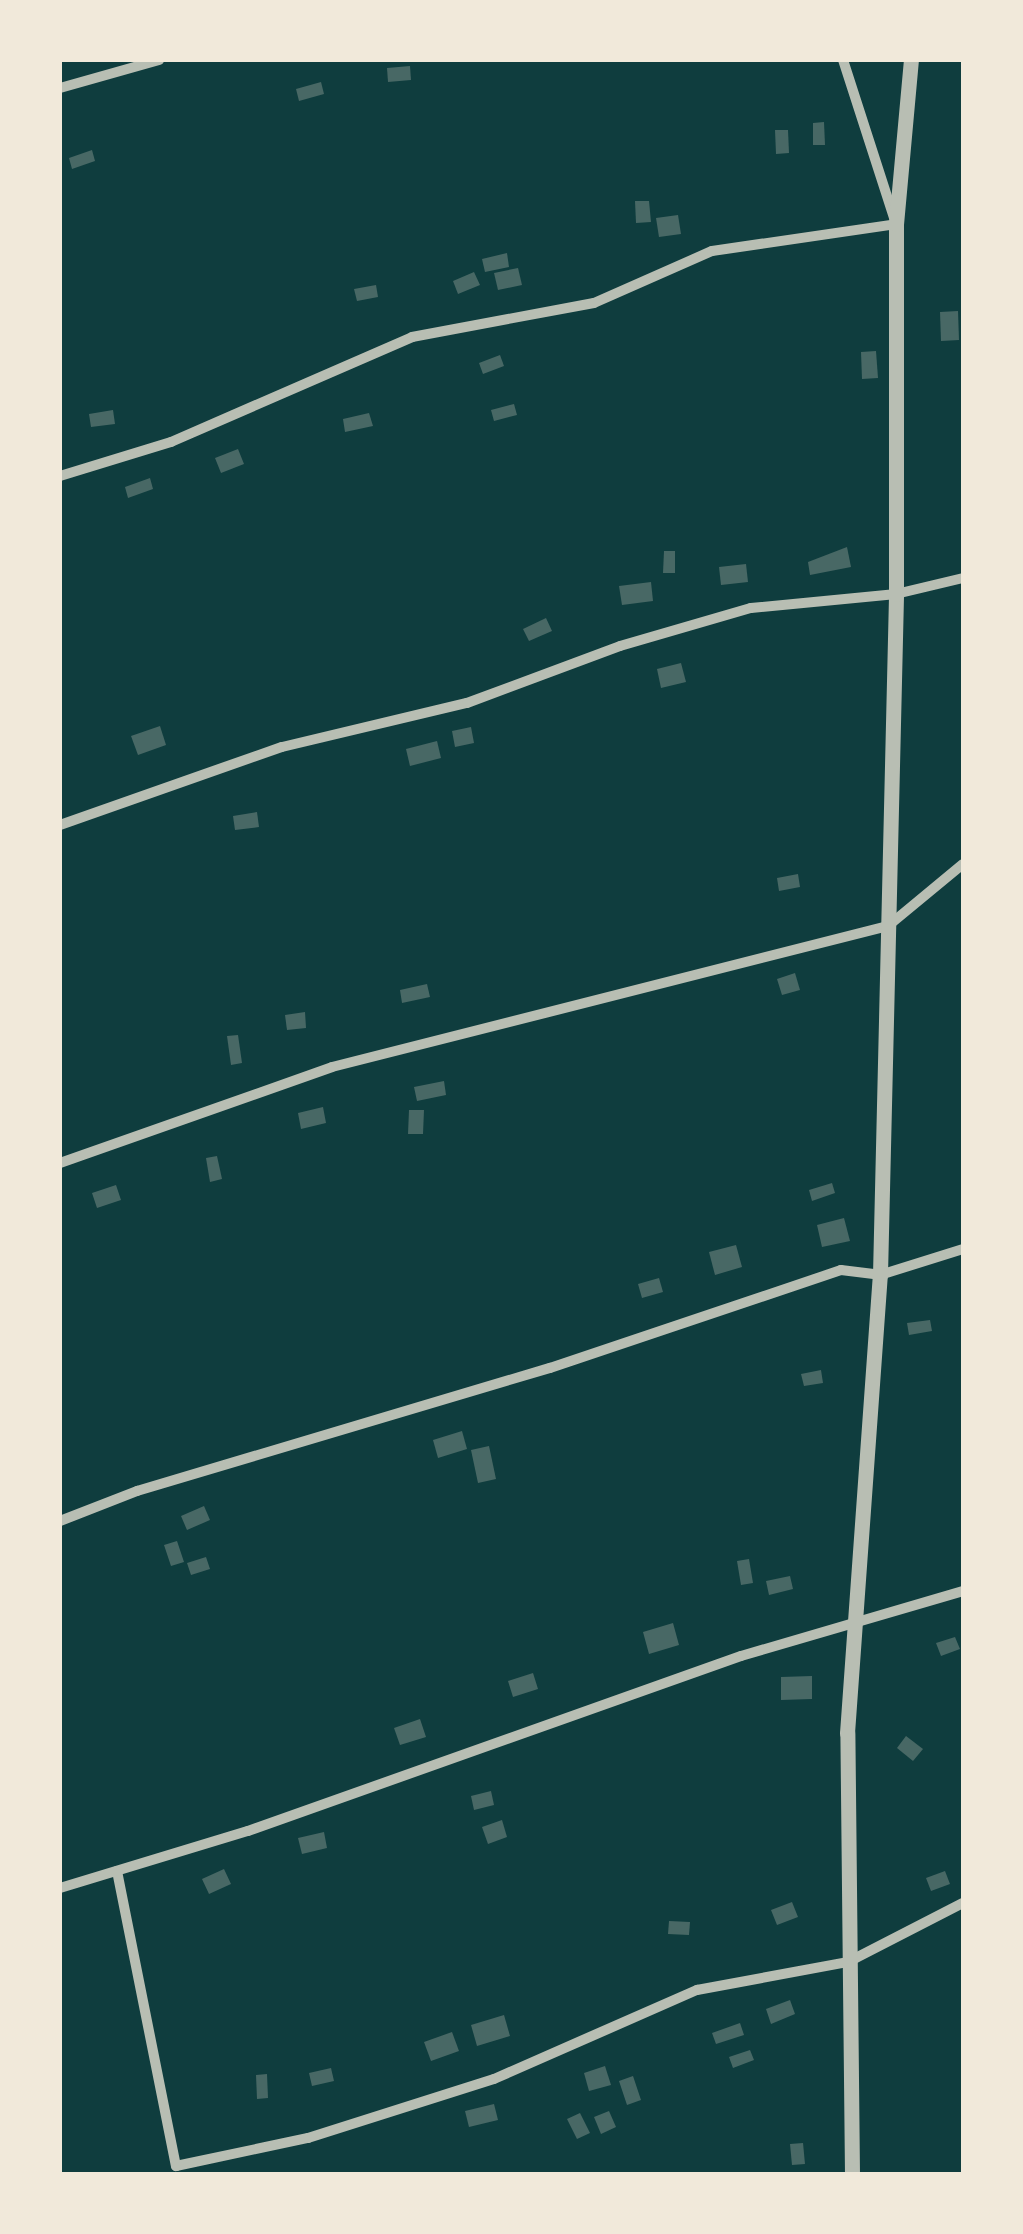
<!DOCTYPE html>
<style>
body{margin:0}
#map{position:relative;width:1023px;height:2234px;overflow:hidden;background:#0f3d3e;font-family:"Open Sans",sans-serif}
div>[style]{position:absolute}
.building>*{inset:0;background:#486865}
.minor>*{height:10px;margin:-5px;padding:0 5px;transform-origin:5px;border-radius:5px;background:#b8beb3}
.tertiary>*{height:15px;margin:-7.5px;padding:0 7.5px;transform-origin:7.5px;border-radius:7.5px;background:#b8beb3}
span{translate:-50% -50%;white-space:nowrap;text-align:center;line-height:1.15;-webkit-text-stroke:10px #f1e9da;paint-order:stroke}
.frame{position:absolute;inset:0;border:62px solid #f1e9da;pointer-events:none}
</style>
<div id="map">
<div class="building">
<i style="clip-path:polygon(410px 66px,411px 80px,388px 82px,387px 68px)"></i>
<i style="clip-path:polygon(321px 82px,324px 94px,299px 101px,296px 89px)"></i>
<i style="clip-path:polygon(824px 122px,825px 145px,813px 145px,813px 123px)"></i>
<i style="clip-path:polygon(775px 130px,788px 130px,789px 153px,776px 154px)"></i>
<i style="clip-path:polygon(92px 150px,95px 161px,72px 169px,69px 158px)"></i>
<i style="clip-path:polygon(635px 201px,649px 201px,651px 222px,636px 223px)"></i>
<i style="clip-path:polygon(678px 215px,681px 234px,659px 237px,656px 218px)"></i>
<i style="clip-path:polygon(507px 253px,509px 267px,485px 272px,482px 259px)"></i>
<i style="clip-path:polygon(518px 268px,522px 285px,498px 290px,494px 273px)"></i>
<i style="clip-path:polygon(474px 272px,480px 285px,458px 294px,453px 281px)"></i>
<i style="clip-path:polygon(376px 285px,378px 297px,357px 301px,354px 289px)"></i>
<i style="clip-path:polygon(958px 311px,959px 340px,941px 341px,940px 312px)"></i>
<i style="clip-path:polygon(876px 351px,878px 378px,862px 379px,861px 352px)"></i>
<i style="clip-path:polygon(500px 355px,504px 366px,483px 374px,479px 363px)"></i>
<i style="clip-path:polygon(514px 404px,517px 415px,494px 421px,491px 410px)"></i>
<i style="clip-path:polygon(113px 410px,115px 424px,91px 427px,89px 414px)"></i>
<i style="clip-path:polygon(369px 413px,373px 426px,345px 432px,343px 419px)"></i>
<i style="clip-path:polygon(238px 449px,244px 464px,221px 473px,215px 458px)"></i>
<i style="clip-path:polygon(150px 478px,153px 489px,128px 498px,125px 487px)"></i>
<i style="clip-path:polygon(847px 547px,851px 567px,810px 575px,808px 562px)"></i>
<i style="clip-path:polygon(664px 551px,675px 551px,675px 573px,663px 573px)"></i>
<i style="clip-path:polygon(746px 564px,748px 582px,721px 585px,719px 567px)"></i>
<i style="clip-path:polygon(651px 582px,653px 601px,622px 605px,619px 586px)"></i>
<i style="clip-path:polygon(546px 618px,552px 631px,529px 641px,523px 629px)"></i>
<i style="clip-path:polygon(681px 663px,686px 682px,661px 688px,657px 669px)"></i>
<i style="clip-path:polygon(160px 726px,166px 745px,138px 755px,131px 736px)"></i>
<i style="clip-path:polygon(471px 727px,474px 743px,455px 747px,452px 731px)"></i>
<i style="clip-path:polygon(437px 741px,441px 758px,410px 766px,406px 749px)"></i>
<i style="clip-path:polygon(257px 812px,259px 827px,235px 830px,233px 816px)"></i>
<i style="clip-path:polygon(798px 874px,800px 887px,779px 891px,777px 878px)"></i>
<i style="clip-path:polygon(795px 973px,800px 990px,782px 995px,777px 979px)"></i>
<i style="clip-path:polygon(427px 984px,430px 997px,402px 1003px,400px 990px)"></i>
<i style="clip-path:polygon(305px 1012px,306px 1028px,287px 1030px,285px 1015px)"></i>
<i style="clip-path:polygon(238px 1035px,242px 1063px,231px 1065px,227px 1036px)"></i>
<i style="clip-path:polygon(444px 1081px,446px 1095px,417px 1101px,414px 1087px)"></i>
<i style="clip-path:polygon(323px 1107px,326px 1123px,301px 1129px,298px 1113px)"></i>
<i style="clip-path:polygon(409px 1110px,424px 1110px,423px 1134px,408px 1134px)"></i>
<i style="clip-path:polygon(217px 1156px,222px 1179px,210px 1182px,206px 1158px)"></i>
<i style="clip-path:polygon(832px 1183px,835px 1193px,812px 1201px,809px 1190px)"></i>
<i style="clip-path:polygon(116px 1185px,121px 1200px,97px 1208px,92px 1193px)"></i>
<i style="clip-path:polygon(844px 1218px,850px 1241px,822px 1247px,817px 1225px)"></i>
<i style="clip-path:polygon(736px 1245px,742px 1267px,715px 1275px,709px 1252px)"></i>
<i style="clip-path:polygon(659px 1278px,663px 1292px,642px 1298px,638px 1284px)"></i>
<i style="clip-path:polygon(930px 1320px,932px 1331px,909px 1335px,907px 1323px)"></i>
<i style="clip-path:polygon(821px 1370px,823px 1383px,804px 1386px,801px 1374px)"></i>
<i style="clip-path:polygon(462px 1431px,467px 1449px,438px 1458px,433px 1440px)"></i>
<i style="clip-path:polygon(489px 1446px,496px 1479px,478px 1483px,471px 1450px)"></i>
<i style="clip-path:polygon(204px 1506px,210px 1520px,187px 1530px,181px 1516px)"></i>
<i style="clip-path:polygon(177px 1541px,184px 1562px,171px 1566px,164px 1545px)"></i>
<i style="clip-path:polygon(206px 1557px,210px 1569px,191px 1575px,187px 1563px)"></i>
<i style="clip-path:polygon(749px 1559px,753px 1583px,741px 1585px,737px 1561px)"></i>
<i style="clip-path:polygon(790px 1576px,793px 1589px,769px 1595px,766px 1581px)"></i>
<i style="clip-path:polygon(673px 1623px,679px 1645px,649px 1654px,643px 1632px)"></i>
<i style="clip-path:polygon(955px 1637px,960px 1649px,941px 1656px,936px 1643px)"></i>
<i style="clip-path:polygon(533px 1673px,538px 1689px,513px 1697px,508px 1681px)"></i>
<i style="clip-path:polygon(812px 1676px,812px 1699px,781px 1700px,781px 1677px)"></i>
<i style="clip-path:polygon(420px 1719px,426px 1737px,400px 1745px,394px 1728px)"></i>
<i style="clip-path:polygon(906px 1736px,923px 1749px,913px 1761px,897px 1748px)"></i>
<i style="clip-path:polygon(491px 1791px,494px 1805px,474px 1810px,471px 1796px)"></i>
<i style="clip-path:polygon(502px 1820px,507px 1837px,488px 1844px,482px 1827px)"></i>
<i style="clip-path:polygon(324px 1832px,327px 1848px,302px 1854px,298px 1838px)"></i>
<i style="clip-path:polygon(224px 1869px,231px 1884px,209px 1894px,202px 1879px)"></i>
<i style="clip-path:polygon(945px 1871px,950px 1884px,931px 1891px,926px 1878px)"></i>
<i style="clip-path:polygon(792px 1902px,798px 1917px,777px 1925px,771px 1910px)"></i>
<i style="clip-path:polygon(669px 1921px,690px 1922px,689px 1935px,668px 1934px)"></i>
<i style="clip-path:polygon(790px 2000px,795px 2014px,771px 2024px,766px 2009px)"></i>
<i style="clip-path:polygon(504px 2015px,510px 2036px,477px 2046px,471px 2025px)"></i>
<i style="clip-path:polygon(740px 2023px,744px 2035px,716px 2044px,712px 2033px)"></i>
<i style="clip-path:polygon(452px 2032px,459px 2051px,431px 2061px,424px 2042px)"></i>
<i style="clip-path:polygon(750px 2050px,754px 2060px,733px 2068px,729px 2057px)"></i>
<i style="clip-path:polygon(605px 2066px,611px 2085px,589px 2091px,584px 2073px)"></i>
<i style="clip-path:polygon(331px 2068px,334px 2081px,312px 2086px,309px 2073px)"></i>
<i style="clip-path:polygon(267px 2074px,268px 2098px,257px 2099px,256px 2075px)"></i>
<i style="clip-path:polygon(633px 2076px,641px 2100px,627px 2105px,619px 2081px)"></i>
<i style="clip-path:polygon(494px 2104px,498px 2120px,469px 2127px,465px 2111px)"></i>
<i style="clip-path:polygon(609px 2111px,616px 2127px,601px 2134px,594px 2117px)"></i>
<i style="clip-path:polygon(580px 2113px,590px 2133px,577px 2139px,567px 2119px)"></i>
<i style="clip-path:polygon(803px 2143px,805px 2164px,792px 2165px,790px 2144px)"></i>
</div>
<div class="minor">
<i style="left:60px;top:88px;width:103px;rotate:-15.8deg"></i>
<i style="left:60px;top:476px;width:116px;rotate:-17deg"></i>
<i style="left:171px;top:442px;width:263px;rotate:-23.5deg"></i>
<i style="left:412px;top:337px;width:185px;rotate:-10.6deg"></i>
<i style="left:594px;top:303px;width:129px;rotate:-23.8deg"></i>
<i style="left:712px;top:251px;width:186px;rotate:-8.3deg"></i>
<i style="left:896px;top:224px;width:172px;rotate:-107.9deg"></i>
<i style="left:60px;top:825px;width:235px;rotate:-19.4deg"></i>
<i style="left:282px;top:747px;width:190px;rotate:-13.4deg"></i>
<i style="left:467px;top:703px;width:163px;rotate:-20.4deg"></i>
<i style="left:620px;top:646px;width:136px;rotate:-16.2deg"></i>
<i style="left:751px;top:608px;width:146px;rotate:-5.5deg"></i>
<i style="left:896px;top:594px;width:69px;rotate:-13.4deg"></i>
<i style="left:60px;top:1163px;width:288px;rotate:-19.4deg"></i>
<i style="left:332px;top:1067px;width:574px;rotate:-14.23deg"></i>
<i style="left:888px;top:926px;width:97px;rotate:-39.6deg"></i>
<i style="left:60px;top:1521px;width:83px;rotate:-21.3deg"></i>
<i style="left:137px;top:1491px;width:431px;rotate:-16.6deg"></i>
<i style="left:550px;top:1368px;width:307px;rotate:-18.6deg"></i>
<i style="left:841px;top:1270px;width:39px;rotate:7deg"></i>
<i style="left:880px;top:1275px;width:87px;rotate:-17.4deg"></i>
<i style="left:117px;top:1871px;width:301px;rotate:78.7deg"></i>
<i style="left:176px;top:2166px;width:135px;rotate:-12deg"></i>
<i style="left:308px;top:2138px;width:195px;rotate:-17.6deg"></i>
<i style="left:494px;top:2079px;width:222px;rotate:-23.7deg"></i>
<i style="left:697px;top:1990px;width:154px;rotate:-10.5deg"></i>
<i style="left:848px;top:1962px;width:129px;rotate:-27.2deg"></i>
<i style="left:60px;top:1888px;width:196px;rotate:-16.9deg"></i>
<i style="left:248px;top:1831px;width:523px;rotate:-19.54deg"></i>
<i style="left:741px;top:1656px;width:231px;rotate:-16.3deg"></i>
</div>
<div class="tertiary">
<i style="left:852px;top:2174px;width:441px;rotate:-90.6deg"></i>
<i style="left:847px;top:1733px;width:459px;rotate:-85.9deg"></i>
<i style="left:880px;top:1275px;width:681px;rotate:-88.65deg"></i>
<i style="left:896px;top:594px;width:370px;rotate:-90deg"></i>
<i style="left:896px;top:224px;width:165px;rotate:-84.8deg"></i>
</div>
<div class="frame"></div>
</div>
